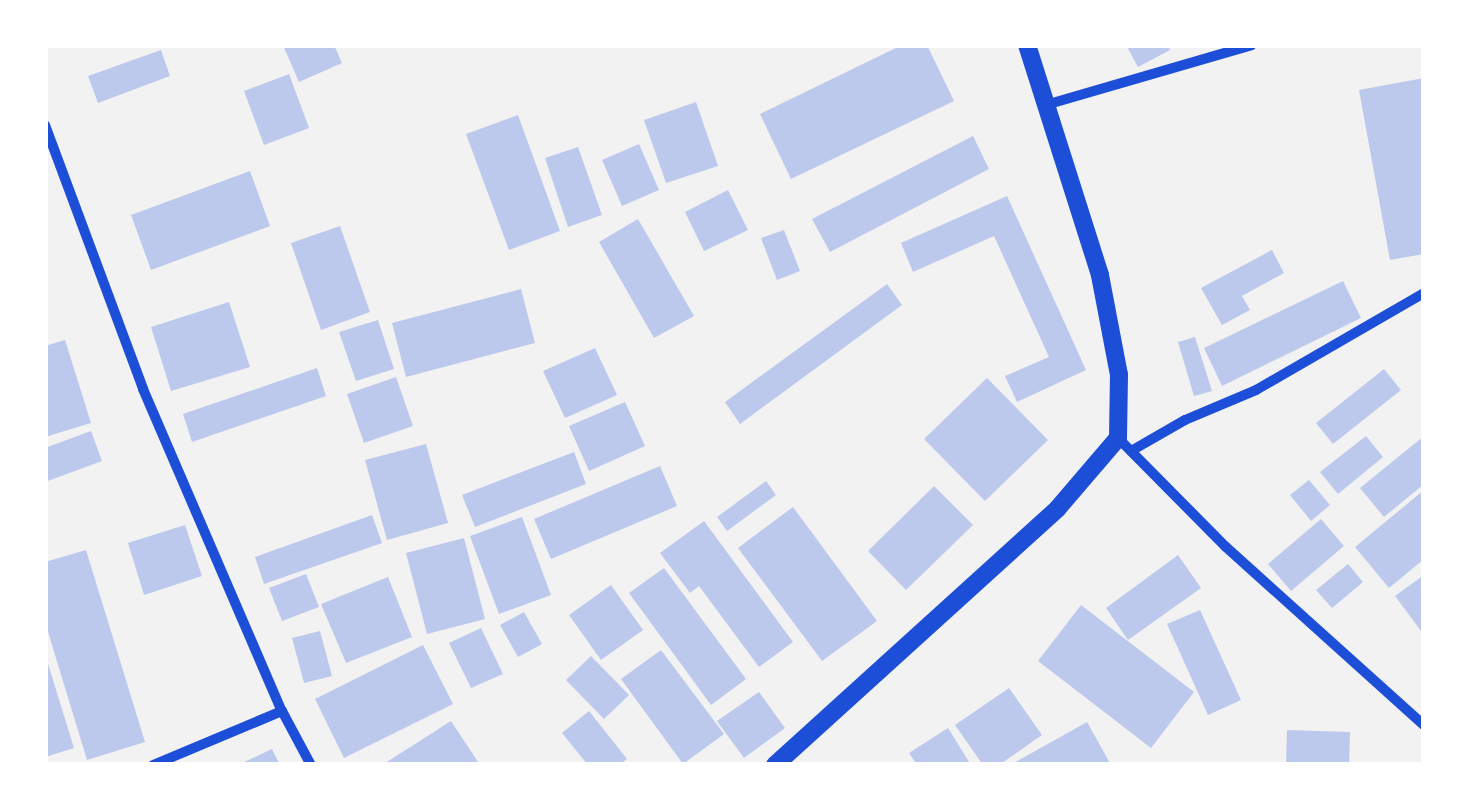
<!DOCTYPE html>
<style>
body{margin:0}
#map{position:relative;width:1469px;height:810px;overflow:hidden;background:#f2f2f2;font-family:Inter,sans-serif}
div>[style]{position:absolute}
.building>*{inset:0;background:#bdc9ec}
.minor>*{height:10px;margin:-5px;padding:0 5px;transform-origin:5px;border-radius:5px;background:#1d4ed8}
.tertiary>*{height:18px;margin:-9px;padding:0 9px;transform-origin:9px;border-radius:9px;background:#1d4ed8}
span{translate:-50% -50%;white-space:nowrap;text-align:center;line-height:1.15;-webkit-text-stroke:8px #fff;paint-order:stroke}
.frame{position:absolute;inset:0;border:48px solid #fff;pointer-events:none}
</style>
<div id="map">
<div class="building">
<i style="clip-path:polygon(283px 45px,334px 45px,342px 63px,299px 82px)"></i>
<i style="clip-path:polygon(902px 45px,927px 45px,954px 101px,791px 179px,760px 114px)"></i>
<i style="clip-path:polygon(1126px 45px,1168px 45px,1170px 50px,1138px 67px)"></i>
<i style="clip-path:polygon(161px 50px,170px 76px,98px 103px,88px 76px)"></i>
<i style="clip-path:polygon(289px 74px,309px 128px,264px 145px,244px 91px)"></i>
<i style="clip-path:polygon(1424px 78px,1424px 254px,1390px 260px,1359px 90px)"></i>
<i style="clip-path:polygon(696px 102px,718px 166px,666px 183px,644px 120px)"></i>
<i style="clip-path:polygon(518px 115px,560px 231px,509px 250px,466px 134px)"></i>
<i style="clip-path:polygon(973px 136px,989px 169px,830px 252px,812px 219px)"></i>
<i style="clip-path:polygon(639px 144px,659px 190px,622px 206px,602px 160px)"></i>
<i style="clip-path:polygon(578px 147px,602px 215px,568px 227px,545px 158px)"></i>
<i style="clip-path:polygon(250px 171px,270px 226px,151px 270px,131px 215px)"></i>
<i style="clip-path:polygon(728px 190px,748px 230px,704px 251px,685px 212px)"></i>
<i style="clip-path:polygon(1007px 196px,1086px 370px,1017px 402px,1005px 376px,1049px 357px,994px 236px,913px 272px,901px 243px)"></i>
<i style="clip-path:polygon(638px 219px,694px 316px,654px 338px,599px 242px)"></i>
<i style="clip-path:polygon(340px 226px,370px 312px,321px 330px,291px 243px)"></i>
<i style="clip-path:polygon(784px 230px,800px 271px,777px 280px,761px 238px)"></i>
<i style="clip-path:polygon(1272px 250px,1284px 273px,1242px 296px,1250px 310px,1222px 325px,1201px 288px)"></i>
<i style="clip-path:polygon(1343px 281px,1361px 318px,1222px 386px,1204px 348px)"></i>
<i style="clip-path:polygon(887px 284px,902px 305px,740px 424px,725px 402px)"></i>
<i style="clip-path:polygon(521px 289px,535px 343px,406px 377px,392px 323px)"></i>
<i style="clip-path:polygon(229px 302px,250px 367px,171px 391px,151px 327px)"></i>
<i style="clip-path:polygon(378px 320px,394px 369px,356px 381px,339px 332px)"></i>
<i style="clip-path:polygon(1195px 337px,1212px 391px,1194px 396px,1178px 342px)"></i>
<i style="clip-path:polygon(65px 340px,91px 423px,45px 437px,45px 346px)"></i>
<i style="clip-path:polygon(595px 348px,617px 395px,565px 418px,543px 371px)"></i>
<i style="clip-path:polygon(317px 368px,326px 396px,192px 442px,183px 414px)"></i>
<i style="clip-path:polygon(1384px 369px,1401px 390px,1333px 444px,1316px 423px)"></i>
<i style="clip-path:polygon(396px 377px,413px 426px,364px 443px,347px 394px)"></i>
<i style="clip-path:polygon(987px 378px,1048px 440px,985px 501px,924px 439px)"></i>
<i style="clip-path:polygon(625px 402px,645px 446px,589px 471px,569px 426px)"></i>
<i style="clip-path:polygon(91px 431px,102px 461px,45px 482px,45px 448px)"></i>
<i style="clip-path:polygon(1366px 436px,1383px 457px,1338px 494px,1320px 472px)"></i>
<i style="clip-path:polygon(1424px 436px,1424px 484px,1384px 517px,1360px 488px)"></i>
<i style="clip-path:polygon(426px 444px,448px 523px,387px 540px,365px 460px)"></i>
<i style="clip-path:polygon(574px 452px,586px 484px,475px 527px,462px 495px)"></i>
<i style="clip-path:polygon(660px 466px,677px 506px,551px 559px,534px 519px)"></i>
<i style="clip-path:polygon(1309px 480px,1330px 505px,1311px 521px,1290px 495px)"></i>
<i style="clip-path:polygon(766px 481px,776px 495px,727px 531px,717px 517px)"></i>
<i style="clip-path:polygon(934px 486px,973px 525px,906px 590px,868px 551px)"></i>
<i style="clip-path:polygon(1424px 490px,1424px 559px,1389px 588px,1355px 547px)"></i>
<i style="clip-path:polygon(793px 507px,877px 621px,822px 661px,738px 548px)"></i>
<i style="clip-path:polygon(372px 515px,382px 543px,264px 584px,255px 557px)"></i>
<i style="clip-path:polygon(522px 517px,551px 595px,499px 614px,470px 536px)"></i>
<i style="clip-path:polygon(1321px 519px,1344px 546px,1291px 591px,1268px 564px)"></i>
<i style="clip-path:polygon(704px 521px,793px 642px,759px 667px,699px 586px,690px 593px,660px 553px)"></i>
<i style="clip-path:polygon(185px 525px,202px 576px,144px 595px,128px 543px)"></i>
<i style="clip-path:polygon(464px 538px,485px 619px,427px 634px,406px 553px)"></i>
<i style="clip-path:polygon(86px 550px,145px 742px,87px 760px,45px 622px,45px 562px)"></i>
<i style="clip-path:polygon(1178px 555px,1201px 588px,1128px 640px,1106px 608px)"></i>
<i style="clip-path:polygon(1348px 564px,1363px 582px,1332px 608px,1316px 590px)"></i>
<i style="clip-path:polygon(664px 568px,746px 679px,711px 705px,629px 593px)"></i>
<i style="clip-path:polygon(306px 574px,319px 607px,282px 621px,269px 588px)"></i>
<i style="clip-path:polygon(1424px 575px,1424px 635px,1395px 596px)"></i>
<i style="clip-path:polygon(388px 577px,412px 637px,346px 663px,321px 604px)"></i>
<i style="clip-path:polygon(611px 585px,643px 630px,601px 660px,569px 615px)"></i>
<i style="clip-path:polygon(1081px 605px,1194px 692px,1151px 748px,1038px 661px)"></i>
<i style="clip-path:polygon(1200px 610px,1241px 700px,1208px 715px,1167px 624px)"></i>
<i style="clip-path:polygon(524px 612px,542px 644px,518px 657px,500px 625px)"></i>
<i style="clip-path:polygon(481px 628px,503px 674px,471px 688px,449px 643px)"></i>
<i style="clip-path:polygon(320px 631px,332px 676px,304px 683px,292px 638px)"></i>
<i style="clip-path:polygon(423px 645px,453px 704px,344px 758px,315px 699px)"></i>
<i style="clip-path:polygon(661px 650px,724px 734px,683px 764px,621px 679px)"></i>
<i style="clip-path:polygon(45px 654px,74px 748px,45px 757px)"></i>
<i style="clip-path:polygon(591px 656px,629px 695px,604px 719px,566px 680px)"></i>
<i style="clip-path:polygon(1009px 688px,1042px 735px,999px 765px,983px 765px,955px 725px)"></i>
<i style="clip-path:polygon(759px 692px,785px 728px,744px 758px,717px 721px)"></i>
<i style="clip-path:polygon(589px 711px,627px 759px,619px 765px,588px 765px,562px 733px)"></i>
<i style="clip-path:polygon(451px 721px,480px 765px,382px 765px)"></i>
<i style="clip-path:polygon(1087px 722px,1111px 765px,1010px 765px)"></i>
<i style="clip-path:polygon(948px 728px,971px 765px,917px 765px,909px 753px)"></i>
<i style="clip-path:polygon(1287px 730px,1350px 732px,1349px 765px,1286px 765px)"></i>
<i style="clip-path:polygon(272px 749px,280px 765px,238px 765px)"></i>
</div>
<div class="minor">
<i style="left:1049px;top:104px;width:211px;rotate:-16.2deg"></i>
<i style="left:45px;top:125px;width:282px;rotate:69.6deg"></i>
<i style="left:143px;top:389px;width:351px;rotate:66.7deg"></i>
<i style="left:282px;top:711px;width:61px;rotate:61.8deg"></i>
<i style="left:1118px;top:438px;width:153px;rotate:45.3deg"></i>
<i style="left:1226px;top:547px;width:266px;rotate:42deg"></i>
<i style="left:1131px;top:451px;width:62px;rotate:-29.9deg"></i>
<i style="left:1185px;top:420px;width:77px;rotate:-22.9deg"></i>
<i style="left:1256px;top:390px;width:194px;rotate:-30deg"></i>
<i style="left:153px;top:765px;width:140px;rotate:-22.7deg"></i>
</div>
<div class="tertiary">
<i style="left:775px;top:765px;width:382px;rotate:-42.2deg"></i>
<i style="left:1058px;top:508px;width:92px;rotate:-49.4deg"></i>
<i style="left:1118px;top:438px;width:63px;rotate:-89.1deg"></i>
<i style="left:1119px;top:375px;width:102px;rotate:-100.8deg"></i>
<i style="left:1100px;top:275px;width:241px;rotate:-107.6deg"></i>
</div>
<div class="frame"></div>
</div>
